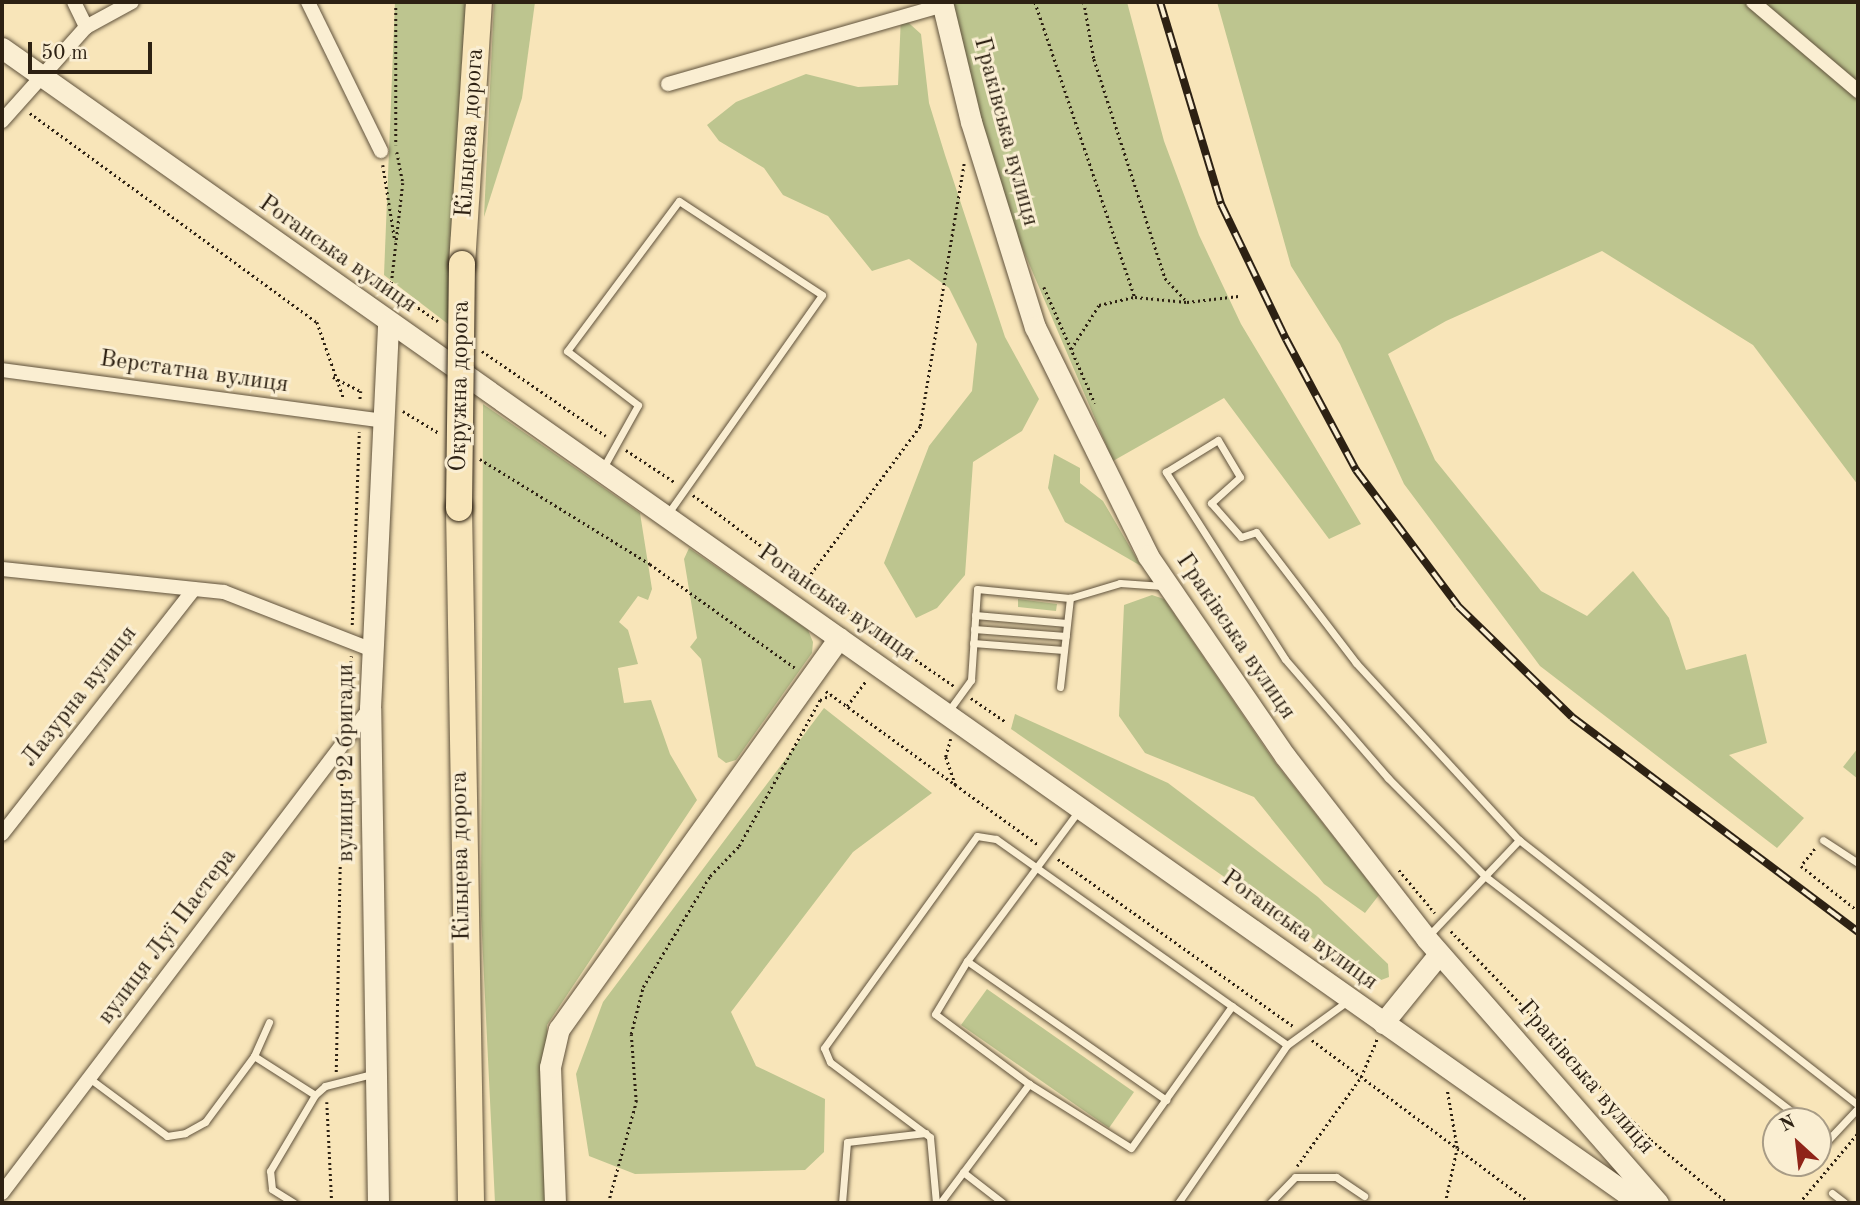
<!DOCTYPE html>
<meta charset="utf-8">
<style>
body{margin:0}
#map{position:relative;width:1860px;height:1205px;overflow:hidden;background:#f8e5b9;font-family:"Old Standard TT",serif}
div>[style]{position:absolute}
.green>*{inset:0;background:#bdc58f}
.path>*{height:2.5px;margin-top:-1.25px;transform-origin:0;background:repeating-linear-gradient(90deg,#2d2113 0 2px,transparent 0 5.5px)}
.roads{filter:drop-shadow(0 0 2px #60523c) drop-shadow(0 0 2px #60523c)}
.lane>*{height:7px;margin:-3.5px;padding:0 3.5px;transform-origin:3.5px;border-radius:3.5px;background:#faeed2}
.street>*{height:14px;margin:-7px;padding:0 7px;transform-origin:7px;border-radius:7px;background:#faeed2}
.secondary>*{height:21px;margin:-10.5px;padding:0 10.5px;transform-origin:10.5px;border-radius:10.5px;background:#faeed2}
.highway>*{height:26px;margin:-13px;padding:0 13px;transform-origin:13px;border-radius:13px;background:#f8e5b9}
.rail>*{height:8px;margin-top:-4px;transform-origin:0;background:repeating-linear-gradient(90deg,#faeed2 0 16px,#2d2113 0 32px);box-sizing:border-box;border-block:2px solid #2d2113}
.bridges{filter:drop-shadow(0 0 2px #2d2113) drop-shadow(0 0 2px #2d2113)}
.highway-bridge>*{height:26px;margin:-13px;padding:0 13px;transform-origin:13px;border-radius:13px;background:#f8e5b9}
span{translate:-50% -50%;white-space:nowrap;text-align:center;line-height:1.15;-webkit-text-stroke:6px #faeed2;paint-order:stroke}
.street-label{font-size:24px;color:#2d2113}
.frame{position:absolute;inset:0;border:4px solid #2d2113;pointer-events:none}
.north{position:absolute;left:1762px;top:1107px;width:70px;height:70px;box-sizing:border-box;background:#faeed2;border:2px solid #a89c86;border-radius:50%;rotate:333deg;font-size:19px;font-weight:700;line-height:28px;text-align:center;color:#2d2113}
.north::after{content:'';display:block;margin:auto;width:24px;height:32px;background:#8f2418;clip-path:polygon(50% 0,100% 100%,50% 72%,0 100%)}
.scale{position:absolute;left:28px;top:42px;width:124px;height:32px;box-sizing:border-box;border:4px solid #2d2113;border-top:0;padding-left:9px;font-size:21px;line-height:24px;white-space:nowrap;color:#2d2113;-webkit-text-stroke:5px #faeed2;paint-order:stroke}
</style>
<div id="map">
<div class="green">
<i style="clip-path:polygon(395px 2px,468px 2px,448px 324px,384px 275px)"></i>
<i style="clip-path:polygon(494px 2px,535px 2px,522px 98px,484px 217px)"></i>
<i style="clip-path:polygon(949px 2px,1127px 2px,1164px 141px,1199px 235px,1241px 324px,1361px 524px,1329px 539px,1224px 398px,1113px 461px,1007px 212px)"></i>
<i style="clip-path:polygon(1217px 2px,1858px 2px,1858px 485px,1753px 345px,1602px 251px,1446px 321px,1388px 354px,1435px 460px,1541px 591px,1587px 616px,1633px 571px,1669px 618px,1686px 670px,1746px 654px,1767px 743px,1729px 755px,1804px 818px,1777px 848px,1540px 666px,1404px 484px,1340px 344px,1291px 266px)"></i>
<i style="clip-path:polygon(901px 16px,921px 34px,929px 103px,945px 155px,1005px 337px,1039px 399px,1022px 431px,973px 462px,965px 575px,937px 608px,916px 618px,884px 563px,929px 446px,972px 391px,977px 344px,949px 288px,909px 259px,872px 271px,828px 216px,783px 195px,764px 168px,719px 141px,707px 125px,736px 102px,806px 74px,858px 87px,898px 85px)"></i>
<i style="clip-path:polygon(483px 404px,640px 513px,652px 589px,648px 600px,638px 596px,619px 622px,628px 630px,638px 664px,618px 668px,624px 703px,651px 700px,670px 754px,697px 800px,547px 1025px,549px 1203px,495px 1203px,481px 915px)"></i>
<i style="clip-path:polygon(1054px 454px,1080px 468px,1080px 483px,1103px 501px,1141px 566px,1065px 522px,1048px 488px)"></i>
<i style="clip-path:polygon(689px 548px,808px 630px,813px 642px,812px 653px,736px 760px,726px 763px,718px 757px,701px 659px,690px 647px,697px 638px,684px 559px)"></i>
<i style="clip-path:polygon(1152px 595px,1164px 599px,1274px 761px,1379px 895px,1365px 913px,1324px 884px,1254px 797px,1145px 753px,1119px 716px,1124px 605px)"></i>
<i style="clip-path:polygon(1018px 599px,1057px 604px,1056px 611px,1018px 607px)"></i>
<i style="clip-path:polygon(824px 708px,932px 793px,853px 852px,731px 1012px,756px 1066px,825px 1099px,824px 1152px,805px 1170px,635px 1174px,589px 1156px,576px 1074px,603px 1002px)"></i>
<i style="clip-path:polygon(1015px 714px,1168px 783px,1318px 897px,1388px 964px,1389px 977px,1376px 982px,1011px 729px)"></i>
<i style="clip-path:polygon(1858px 748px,1858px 779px,1843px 767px)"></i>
<i style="clip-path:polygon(987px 989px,1134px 1092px,1109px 1128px,961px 1025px)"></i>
</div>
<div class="path">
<i style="left:396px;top:2px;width:143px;rotate:90deg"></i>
<i style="left:1035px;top:2px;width:311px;rotate:71.3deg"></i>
<i style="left:1084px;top:2px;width:58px;rotate:80deg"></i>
<i style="left:1094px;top:59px;width:230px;rotate:72deg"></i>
<i style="left:1165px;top:278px;width:33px;rotate:47deg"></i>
<i style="left:30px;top:113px;width:355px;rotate:36.1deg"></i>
<i style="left:317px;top:322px;width:82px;rotate:70.7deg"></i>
<i style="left:397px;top:152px;width:32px;rotate:79deg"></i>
<i style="left:403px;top:183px;width:107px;rotate:96.5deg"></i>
<i style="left:391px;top:289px;width:58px;rotate:34.5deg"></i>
<i style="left:383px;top:165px;width:77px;rotate:81deg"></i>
<i style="left:1044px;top:287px;width:127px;rotate:66.3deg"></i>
<i style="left:1071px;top:349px;width:52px;rotate:-57.5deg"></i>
<i style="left:1099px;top:305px;width:37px;rotate:-13deg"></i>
<i style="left:1135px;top:297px;width:52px;rotate:5.5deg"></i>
<i style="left:1187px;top:302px;width:52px;rotate:-6.6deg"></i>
<i style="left:482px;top:351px;width:150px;rotate:34.4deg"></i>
<i style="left:333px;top:377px;width:31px;rotate:27deg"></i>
<i style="left:361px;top:391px;width:10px;rotate:96deg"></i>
<i style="left:403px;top:411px;width:42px;rotate:31.4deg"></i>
<i style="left:626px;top:450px;width:60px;rotate:33.4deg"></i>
<i style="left:480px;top:459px;width:200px;rotate:31.7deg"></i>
<i style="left:650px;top:564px;width:178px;rotate:35.6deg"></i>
<i style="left:693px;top:495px;width:249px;rotate:36.7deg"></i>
<i style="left:893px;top:644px;width:6px;rotate:129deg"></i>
<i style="left:801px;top:587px;width:200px;rotate:-53.5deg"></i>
<i style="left:920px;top:426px;width:266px;rotate:-80.5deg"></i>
<i style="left:352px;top:625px;width:193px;rotate:-87.9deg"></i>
<i style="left:893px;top:644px;width:74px;rotate:34.5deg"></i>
<i style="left:826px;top:691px;width:263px;rotate:35.9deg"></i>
<i style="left:971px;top:698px;width:42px;rotate:34.4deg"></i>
<i style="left:847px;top:706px;width:31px;rotate:-53deg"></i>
<i style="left:347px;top:712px;width:56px;rotate:-85.9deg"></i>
<i style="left:951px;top:739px;width:19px;rotate:106deg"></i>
<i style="left:946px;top:757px;width:31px;rotate:71deg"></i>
<i style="left:1815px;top:849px;width:22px;rotate:129deg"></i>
<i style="left:1801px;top:866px;width:73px;rotate:38.3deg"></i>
<i style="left:1058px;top:859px;width:288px;rotate:35.4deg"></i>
<i style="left:1399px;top:870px;width:56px;rotate:50.1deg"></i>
<i style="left:1451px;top:931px;width:289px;rotate:46.3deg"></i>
<i style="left:1651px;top:1140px;width:99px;rotate:39.3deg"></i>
<i style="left:1312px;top:1040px;width:273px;rotate:36.7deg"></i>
<i style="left:336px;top:1072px;width:301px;rotate:-88.9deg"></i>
<i style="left:327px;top:1102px;width:101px;rotate:87.2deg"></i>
<i style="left:1297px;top:1166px;width:110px;rotate:-54.3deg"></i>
<i style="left:1361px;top:1077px;width:41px;rotate:-67.2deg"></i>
<i style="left:608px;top:1203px;width:105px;rotate:-74.5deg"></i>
<i style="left:636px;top:1102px;width:68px;rotate:-94.2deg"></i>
<i style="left:631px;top:1034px;width:49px;rotate:-75.7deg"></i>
<i style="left:643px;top:987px;width:130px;rotate:-58.9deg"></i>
<i style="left:710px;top:876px;width:42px;rotate:-46deg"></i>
<i style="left:739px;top:846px;width:167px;rotate:-61deg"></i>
<i style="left:820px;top:700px;width:12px;rotate:-24deg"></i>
<i style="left:1445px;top:1203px;width:56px;rotate:-77.7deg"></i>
<i style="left:1457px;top:1148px;width:59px;rotate:-99.8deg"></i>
<i style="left:1799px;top:1203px;width:92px;rotate:-49.9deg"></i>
</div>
<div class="roads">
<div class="lane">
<i style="left:603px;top:468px;width:72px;rotate:-60.9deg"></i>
<i style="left:638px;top:405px;width:89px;rotate:-142.7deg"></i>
<i style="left:567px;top:351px;width:187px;rotate:-53.3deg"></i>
<i style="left:679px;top:201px;width:171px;rotate:33.3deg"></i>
<i style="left:822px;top:295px;width:267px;rotate:125.2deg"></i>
<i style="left:975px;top:615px;width:92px;rotate:5deg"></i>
<i style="left:974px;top:629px;width:92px;rotate:4.4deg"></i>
<i style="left:973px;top:643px;width:91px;rotate:4.4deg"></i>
<i style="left:1060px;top:687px;width:90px;rotate:-83.6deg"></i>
<i style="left:947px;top:713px;width:41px;rotate:-54deg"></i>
<i style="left:971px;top:680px;width:91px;rotate:-86.2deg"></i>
<i style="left:977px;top:589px;width:93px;rotate:5.5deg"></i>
<i style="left:1070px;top:598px;width:52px;rotate:-16.7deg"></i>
<i style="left:1120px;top:583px;width:43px;rotate:4deg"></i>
<i style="left:1823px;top:840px;width:42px;rotate:33.3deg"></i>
<i style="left:1429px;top:935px;width:131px;rotate:-46.5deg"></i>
<i style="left:967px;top:961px;width:188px;rotate:-53.4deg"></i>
<i style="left:1287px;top:1045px;width:77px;rotate:-36deg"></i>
<i style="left:254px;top:1056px;width:72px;rotate:32.6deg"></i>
<i style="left:89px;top:1078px;width:97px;rotate:36.6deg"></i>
<i style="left:167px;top:1136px;width:18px;rotate:-9deg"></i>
<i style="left:185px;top:1133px;width:23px;rotate:-29deg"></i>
<i style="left:205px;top:1122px;width:82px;rotate:-53.4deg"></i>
<i style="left:254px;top:1056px;width:37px;rotate:-66deg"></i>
<i style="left:1029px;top:1084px;width:117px;rotate:-143.3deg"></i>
<i style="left:935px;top:1014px;width:62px;rotate:-58.9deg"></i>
<i style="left:967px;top:961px;width:243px;rotate:34.9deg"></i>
<i style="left:1804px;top:1121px;width:402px;rotate:-142.5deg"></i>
<i style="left:1485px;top:876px;width:138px;rotate:-134.7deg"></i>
<i style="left:1388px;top:778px;width:157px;rotate:-130.9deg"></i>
<i style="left:1285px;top:659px;width:222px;rotate:-122.5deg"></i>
<i style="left:1166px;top:472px;width:61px;rotate:-31.6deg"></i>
<i style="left:1218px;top:440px;width:43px;rotate:59.3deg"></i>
<i style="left:1240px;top:477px;width:39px;rotate:138deg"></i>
<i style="left:1211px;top:503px;width:45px;rotate:48.6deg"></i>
<i style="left:1241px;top:537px;width:16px;rotate:-18deg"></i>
<i style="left:1256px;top:532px;width:165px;rotate:52.6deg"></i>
<i style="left:1356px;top:663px;width:241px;rotate:47.4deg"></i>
<i style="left:1519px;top:840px;width:430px;rotate:38deg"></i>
<i style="left:1818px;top:1132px;width:13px;rotate:39deg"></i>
<i style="left:1828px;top:1140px;width:44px;rotate:-46.8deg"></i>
<i style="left:963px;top:1172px;width:51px;rotate:37.8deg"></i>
<i style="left:1832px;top:1193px;width:16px;rotate:38deg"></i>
<i style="left:294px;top:1203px;width:26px;rotate:-148deg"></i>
<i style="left:272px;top:1189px;width:18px;rotate:-96deg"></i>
<i style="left:270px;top:1171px;width:88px;rotate:-59.4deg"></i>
<i style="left:315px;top:1095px;width:13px;rotate:-42deg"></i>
<i style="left:325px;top:1086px;width:49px;rotate:-14.3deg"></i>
<i style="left:842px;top:1203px;width:61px;rotate:-85.3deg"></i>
<i style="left:847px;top:1142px;width:79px;rotate:-6.6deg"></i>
<i style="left:936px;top:1203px;width:66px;rotate:-95.2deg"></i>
<i style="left:930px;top:1137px;width:125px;rotate:-143.1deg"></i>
<i style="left:830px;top:1062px;width:15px;rotate:-113deg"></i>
<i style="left:824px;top:1048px;width:261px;rotate:-54.2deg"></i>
<i style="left:977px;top:836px;width:19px;rotate:9deg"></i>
<i style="left:996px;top:839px;width:289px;rotate:35.3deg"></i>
<i style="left:940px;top:1203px;width:149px;rotate:-53.2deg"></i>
<i style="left:1029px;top:1084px;width:120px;rotate:32.1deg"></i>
<i style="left:1131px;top:1148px;width:174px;rotate:-54.6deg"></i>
<i style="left:1232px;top:1006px;width:67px;rotate:35.3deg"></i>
<i style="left:1287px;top:1045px;width:192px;rotate:124.6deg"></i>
<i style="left:1270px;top:1203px;width:36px;rotate:-46deg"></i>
<i style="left:1295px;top:1177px;width:41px"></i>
<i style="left:1336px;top:1177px;width:34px;rotate:34deg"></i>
</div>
<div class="street">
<i style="left:74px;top:2px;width:28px;rotate:64deg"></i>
<i style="left:308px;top:2px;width:166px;rotate:63.9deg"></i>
<i style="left:1753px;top:2px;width:138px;rotate:40.3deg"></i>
<i style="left:668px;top:84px;width:286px;rotate:-16deg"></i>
<i style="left:2px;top:121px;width:126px;rotate:-48.2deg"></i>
<i style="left:86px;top:27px;width:52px;rotate:-28.5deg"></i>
<i style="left:2px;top:370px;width:380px;rotate:7.6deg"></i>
<i style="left:2px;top:569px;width:223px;rotate:5.9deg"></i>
<i style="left:224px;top:592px;width:160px;rotate:21.3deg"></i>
<i style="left:2px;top:834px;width:311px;rotate:-51.9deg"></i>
<i style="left:2px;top:1193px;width:609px;rotate:-52.81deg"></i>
</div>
<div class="secondary">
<i style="left:942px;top:2px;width:123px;rotate:76.4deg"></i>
<i style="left:971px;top:122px;width:215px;rotate:72.7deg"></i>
<i style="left:1035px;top:327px;width:255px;rotate:63.7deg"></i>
<i style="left:1148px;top:556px;width:242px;rotate:55.6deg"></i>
<i style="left:1285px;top:756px;width:230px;rotate:52.2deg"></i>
<i style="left:1426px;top:938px;width:352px;rotate:48.8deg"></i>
<i style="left:2px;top:48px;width:2004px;rotate:35.19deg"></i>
<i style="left:1383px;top:1023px;width:89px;rotate:-50.9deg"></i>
<i style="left:378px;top:1203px;width:495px;rotate:-90.9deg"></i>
<i style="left:370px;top:708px;width:385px;rotate:-87.3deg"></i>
<i style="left:555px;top:1203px;width:136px;rotate:-92.1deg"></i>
<i style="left:550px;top:1067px;width:39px;rotate:-77deg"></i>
<i style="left:559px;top:1029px;width:481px;rotate:-54.4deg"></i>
</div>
<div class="highway">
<i style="left:462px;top:264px;width:263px;rotate:-86.3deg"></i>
<i style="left:459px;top:508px;width:695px;rotate:89.01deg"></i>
</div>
</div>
<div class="rail">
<i style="left:1160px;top:2px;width:211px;rotate:73.2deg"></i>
<i style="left:1221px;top:204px;width:150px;rotate:64.3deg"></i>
<i style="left:1286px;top:339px;width:149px;rotate:61.9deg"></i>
<i style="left:1356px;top:470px;width:170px;rotate:53.1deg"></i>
<i style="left:1458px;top:606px;width:159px;rotate:44.2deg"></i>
<i style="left:1572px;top:717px;width:358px;rotate:36.9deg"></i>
</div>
<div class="bridges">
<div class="highway-bridge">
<i style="left:459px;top:508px;width:244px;rotate:-89.3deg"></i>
</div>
</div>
<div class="street-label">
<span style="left:1005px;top:132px;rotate:75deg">Граківська вулиця</span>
<span style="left:471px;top:133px;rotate:-86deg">Кільцева дорога</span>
<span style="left:337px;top:255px;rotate:35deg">Роганська вулиця</span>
<span style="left:194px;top:373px;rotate:8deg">Верстатна вулиця</span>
<span style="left:461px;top:386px;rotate:-89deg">Окружна дорога</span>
<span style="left:836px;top:604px;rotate:35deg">Роганська вулиця</span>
<span style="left:1235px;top:637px;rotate:56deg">Граківська вулиця</span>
<span style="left:80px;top:697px;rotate:-52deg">Лазурна вулиця</span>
<span style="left:347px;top:763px;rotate:-90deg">вулиця 92 бригади</span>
<span style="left:462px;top:856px;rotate:-91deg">Кільцева дорога</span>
<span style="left:1299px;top:931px;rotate:36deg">Роганська вулиця</span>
<span style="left:168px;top:937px;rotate:-53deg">вулиця Луї Пастера</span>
<span style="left:1585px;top:1078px;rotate:49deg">Граківська вулиця</span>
</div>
<div class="frame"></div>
<div class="north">N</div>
<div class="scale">50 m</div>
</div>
